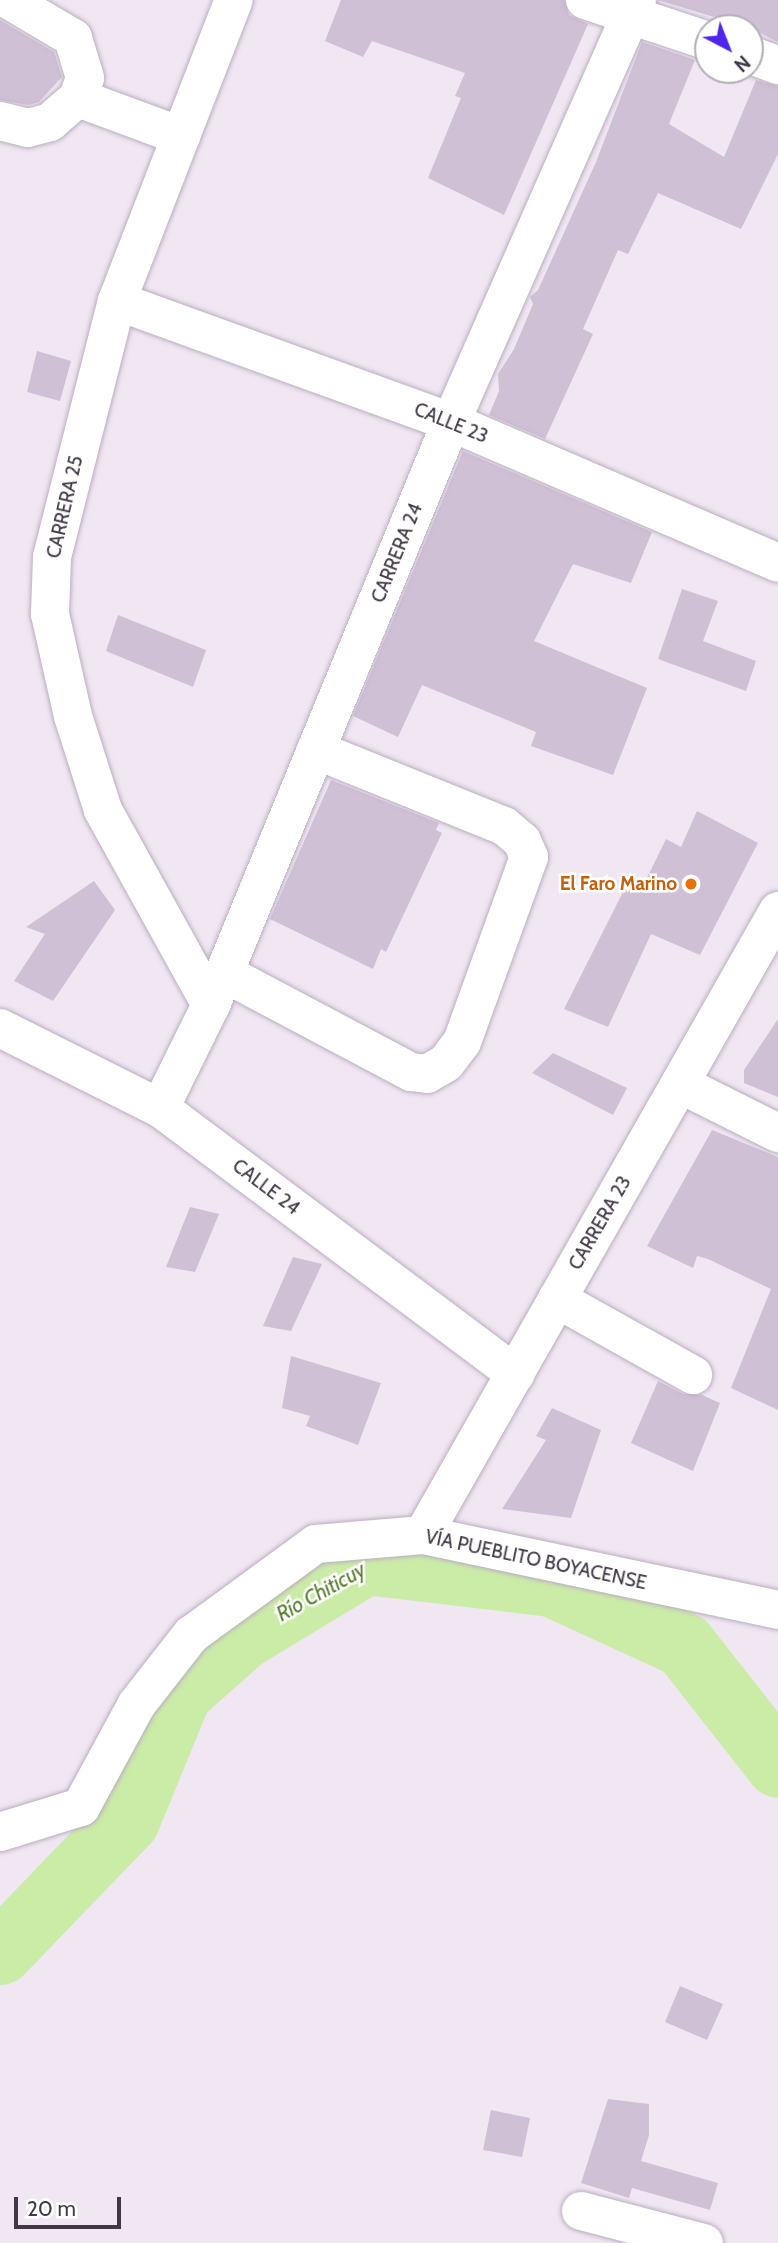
<!DOCTYPE html>
<meta charset="utf-8">
<style>
body{margin:0}
#map{position:relative;width:778px;height:2243px;overflow:hidden;background:#f0e7f2;font-family:Cabin,sans-serif}
div>[style]{position:absolute}
.river>*{height:65px;margin:-32.5px;padding:0 32.5px;transform-origin:32.5px;border-radius:32.5px;background:#cbeca7}
.building>*{inset:0;background:#cfc0d6}
.roads{filter:drop-shadow(0 0 2px #bbadc0) drop-shadow(0 0 2px #bbadc0)}
.minor>*{height:38px;margin:-19px;padding:0 19px;transform-origin:19px;border-radius:19px;background:#fff}
.dots>*{width:19px;height:19px;translate:-50% -50%;box-sizing:border-box;border:4px solid #fff;border-radius:50%}
span{translate:-50% -50%;white-space:nowrap;text-align:center;line-height:1.15;-webkit-text-stroke:5px #fff;paint-order:stroke}
.street-label{font-size:19px;color:#403745}
.food-label{font-size:19px;color:#c56008;font-weight:700}
.right{translate:-100% -50%;text-align:right}
.water-label{font-size:21px;color:#557c2b;font-style:italic}
.north{position:absolute;left:694px;top:14px;width:70px;height:70px;box-sizing:border-box;background:#fff;border:2px solid #b3afb5;border-radius:50%;rotate:138deg;font-size:19px;font-weight:700;line-height:28px;text-align:center;color:#403745}
.north::after{content:'';display:block;margin:auto;width:24px;height:32px;background:#4f24ec;clip-path:polygon(50% 0,100% 100%,50% 72%,0 100%)}
.scale{position:absolute;left:14px;top:2197px;width:107px;height:32px;box-sizing:border-box;border:4px solid #403745;border-top:0;padding-left:9px;font-size:21px;line-height:24px;white-space:nowrap;color:#403745;-webkit-text-stroke:5px #fff;paint-order:stroke}
</style>
<div id="map">
<div class="river">
<i style="left:0;top:1952px;width:183px;rotate:-46.1deg"></i>
<i style="left:127px;top:1820px;width:137px;rotate:-67.7deg"></i>
<i style="left:179px;top:1693px;width:84px;rotate:-41.6deg"></i>
<i style="left:242px;top:1637px;width:145px;rotate:-31.2deg"></i>
<i style="left:366px;top:1562px;width:186px;rotate:6.8deg"></i>
<i style="left:551px;top:1584px;width:146px;rotate:24.6deg"></i>
<i style="left:684px;top:1645px;width:152px;rotate:51.9deg"></i>
</div>
<div class="building">
<i style="clip-path:polygon(341px 0,564px 0,569px 15px,588px 24px,504px 215px,428px 178px,461px 98px,455px 96px,465px 73px,372px 41px,363px 57px,325px 41px)"></i>
<i style="clip-path:polygon(658px 0,778px 0,778px 42px,750px 28px)"></i>
<i style="clip-path:polygon(0 20px,54px 52px,62px 77px,39px 102px,28px 105px,0 100px)"></i>
<i style="clip-path:polygon(642px 42px,695px 60px,669px 124px,724px 157px,756px 80px,778px 86px,778px 154px,741px 229px,658px 193px,628px 254px,618px 250px,583px 329px,593px 334px,545px 439px,489px 415px,499px 391px,498px 374px,514px 349px,533px 304px,530px 297px,538px 290px,596px 162px)"></i>
<i style="clip-path:polygon(37px 351px,71px 361px,60px 401px,27px 392px)"></i>
<i style="clip-path:polygon(463px 451px,652px 532px,631px 583px,573px 564px,534px 641px,647px 688px,613px 775px,531px 746px,536px 732px,422px 685px,398px 737px,353px 716px)"></i>
<i style="clip-path:polygon(682px 589px,718px 601px,703px 641px,756px 661px,746px 691px,658px 659px)"></i>
<i style="clip-path:polygon(118px 615px,206px 650px,193px 687px,106px 651px)"></i>
<i style="clip-path:polygon(331px 780px,439px 823px,436px 830px,442px 833px,386px 952px,381px 949px,373px 969px,270px 919px)"></i>
<i style="clip-path:polygon(697px 811px,758px 843px,700px 955px,651px 934px,608px 1027px,564px 1009px,629px 880px,643px 886px,666px 839px,681px 847px)"></i>
<i style="clip-path:polygon(94px 881px,115px 910px,53px 1001px,14px 981px,45px 934px,26px 927px)"></i>
<i style="clip-path:polygon(778px 1019px,778px 1097px,744px 1083px,744px 1070px)"></i>
<i style="clip-path:polygon(553px 1053px,627px 1088px,613px 1115px,532px 1073px)"></i>
<i style="clip-path:polygon(712px 1130px,778px 1157px,778px 1410px,731px 1388px,771px 1289px,708px 1259px,697px 1256px,693px 1268px,647px 1246px)"></i>
<i style="clip-path:polygon(190px 1207px,219px 1214px,195px 1272px,166px 1267px)"></i>
<i style="clip-path:polygon(293px 1257px,322px 1264px,291px 1331px,263px 1326px)"></i>
<i style="clip-path:polygon(291px 1356px,381px 1383px,358px 1445px,306px 1426px,310px 1416px,282px 1408px)"></i>
<i style="clip-path:polygon(658px 1381px,683px 1394px,702px 1395px,720px 1403px,693px 1471px,631px 1443px)"></i>
<i style="clip-path:polygon(552px 1408px,601px 1430px,571px 1518px,502px 1509px,546px 1440px,536px 1436px)"></i>
<i style="clip-path:polygon(680px 1986px,723px 2004px,707px 2040px,665px 2022px)"></i>
<i style="clip-path:polygon(608px 2099px,649px 2104px,649px 2135px,641px 2161px,718px 2183px,710px 2210px,632px 2188px,629px 2198px,581px 2183px)"></i>
<i style="clip-path:polygon(491px 2110px,530px 2118px,522px 2157px,483px 2150px)"></i>
</div>
<div class="roads">
<div class="minor">
<i style="left:585px;top:0;width:130px;rotate:18.4deg"></i>
<i style="left:750px;top:55px;width:30px;rotate:20deg"></i>
<i style="left:78px;top:98px;width:110px;rotate:20.3deg"></i>
<i style="left:0;top:121px;width:29px;rotate:14deg"></i>
<i style="left:28px;top:128px;width:23px;rotate:-15deg"></i>
<i style="left:50px;top:122px;width:37px;rotate:-41deg"></i>
<i style="left:78px;top:98px;width:21px;rotate:-71deg"></i>
<i style="left:85px;top:78px;width:42px;rotate:-106.7deg"></i>
<i style="left:73px;top:38px;width:74px;rotate:-149.3deg"></i>
<i style="left:117px;top:301px;width:355px;rotate:19.9deg"></i>
<i style="left:451px;top:422px;width:356px;rotate:23.3deg"></i>
<i style="left:224px;top:973px;width:212px;rotate:27.9deg"></i>
<i style="left:411px;top:1072px;width:16px;rotate:7deg"></i>
<i style="left:427px;top:1074px;width:22px;rotate:-30deg"></i>
<i style="left:446px;top:1063px;width:26px;rotate:-53deg"></i>
<i style="left:462px;top:1042px;width:197px;rotate:-70.1deg"></i>
<i style="left:529px;top:857px;width:17px;rotate:-114deg"></i>
<i style="left:522px;top:841px;width:23px;rotate:-140deg"></i>
<i style="left:504px;top:826px;width:203px;rotate:-158deg"></i>
<i style="left:211px;top:1005px;width:223px;rotate:-119deg"></i>
<i style="left:103px;top:810px;width:99px;rotate:-107.7deg"></i>
<i style="left:73px;top:716px;width:105px;rotate:-102.7deg"></i>
<i style="left:50px;top:614px;width:57px;rotate:-88deg"></i>
<i style="left:52px;top:557px;width:264px;rotate:-75.8deg"></i>
<i style="left:117px;top:301px;width:323px;rotate:-68.8deg"></i>
<i style="left:0;top:1028px;width:179px;rotate:26.6deg"></i>
<i style="left:160px;top:1108px;width:444px;rotate:36.8deg"></i>
<i style="left:680px;top:1084px;width:110px;rotate:26.6deg"></i>
<i style="left:160px;top:1108px;width:115px;rotate:-63.7deg"></i>
<i style="left:211px;top:1005px;width:630px;rotate:-67.62deg"></i>
<i style="left:451px;top:422px;width:461px;rotate:-66.2deg"></i>
<i style="left:557px;top:1299px;width:156px;rotate:29.2deg"></i>
<i style="left:423px;top:1535px;width:718px;rotate:-60.36deg"></i>
<i style="left:0;top:1832px;width:85px;rotate:-17.2deg"></i>
<i style="left:81px;top:1807px;width:117px;rotate:-61.5deg"></i>
<i style="left:137px;top:1704px;width:88px;rotate:-52deg"></i>
<i style="left:191px;top:1635px;width:155px;rotate:-36.1deg"></i>
<i style="left:316px;top:1544px;width:107px;rotate:-4.8deg"></i>
<i style="left:423px;top:1535px;width:363px;rotate:11.9deg"></i>
<i style="left:581px;top:2211px;width:127px;rotate:14.6deg"></i>
</div>
</div>
<div class="dots">
<i style="left:691px;top:884px;background:#e8710a"></i>
</div>
<div class="street-label">
<span style="left:451px;top:423px;rotate:22deg">CALLE 23</span>
<span style="left:65px;top:507px;rotate:-77deg">CARRERA 25</span>
<span style="left:397px;top:553px;rotate:-68deg">CARRERA 24</span>
<span style="left:266px;top:1187px;rotate:37deg">CALLE 24</span>
<span style="left:600px;top:1223px;rotate:-60deg">CARRERA 23</span>
<span style="left:536px;top:1560px;rotate:12deg">VÍA PUEBLITO BOYACENSE</span>
</div>
<div class="food-label">
<span class="right" style="left:677px;top:884px">El Faro Marino</span>
</div>
<div class="water-label">
<span style="left:321px;top:1592px;rotate:-29deg">Río Chiticuy</span>
</div>
<div class="north">N</div>
<div class="scale">20 m</div>
</div>
